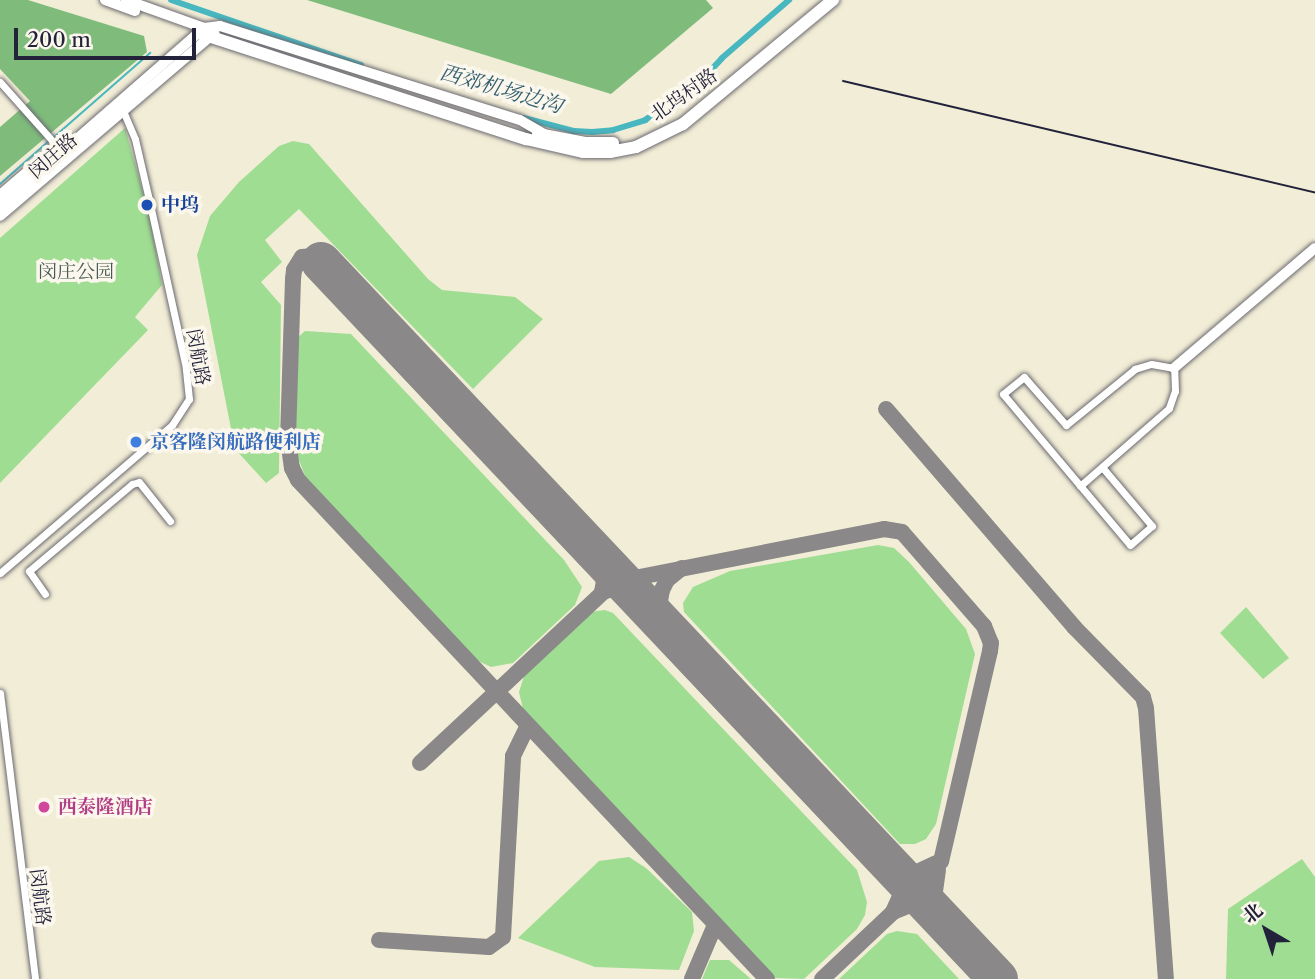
<!DOCTYPE html>
<meta charset="utf-8">
<style>
body{margin:0}
#map{position:relative;width:1315px;height:979px;overflow:hidden;background:#f2edd6;font-family:"Libre Caslon Text","Noto Serif SC",serif}
div>[style]{position:absolute}
.green>*{inset:0;background:#9fdd92}
.forest>*{inset:0;background:#7fbc7c}
.stream>*{height:2px;margin:-1px;padding:0 1px;transform-origin:1px;border-radius:1px;background:#48b7c0}
.canal>*{height:6px;margin:-3px;padding:0 3px;transform-origin:3px;border-radius:3px;background:#48b7c0}
.taxiway>*{height:16px;margin:-8px;padding:0 8px;transform-origin:8px;border-radius:8px;background:#8a8888}
.runway>*{height:40px;margin:-20px;padding:0 20px;transform-origin:20px;border-radius:20px;background:#8a8888}
.roads{filter:drop-shadow(0 0 2px #6b6971) drop-shadow(0 0 2px #6b6971)}
.street>*{height:7px;margin:-3.5px;padding:0 3.5px;transform-origin:3.5px;border-radius:3.5px;background:#fff}
.secondary>*{height:10px;margin:-5px;padding:0 5px;transform-origin:5px;border-radius:5px;background:#fff}
.primary>*{height:12px;margin:-6px;padding:0 6px;transform-origin:6px;border-radius:6px;background:#fff}
.rail>*{height:2px;margin:-1px;padding:0 1px;transform-origin:1px;border-radius:1px;background:#22223b}
.dots>*{width:19px;height:19px;translate:-50% -50%;box-sizing:border-box;border:4px solid #fbf7ec;border-radius:50%}
span{translate:-50% -50%;white-space:nowrap;text-align:center;line-height:1.15;-webkit-text-stroke:7px #fbf7ec;paint-order:stroke}
.street-label{font-size:19px;color:#22223b}
.transit-label{font-size:19px;color:#164399;font-weight:700}
.left{translate:0 -50%;text-align:left}
.park-label{font-size:19px;color:#485a55}
.shop-label{font-size:19px;color:#366cbe;font-weight:700}
.hotel-label{font-size:19px;color:#b23c85;font-weight:700}
.water-label{font-size:21px;color:#315e70;font-style:italic}
.north{position:absolute;left:1231px;top:895px;width:70px;height:70px;-webkit-text-stroke:5px #fbf7ec;paint-order:stroke;rotate:321deg;font-size:19px;font-weight:700;line-height:28px;text-align:center;color:#22223b}
.north::after{content:'';display:block;margin:auto;width:24px;height:32px;background:#22223b;clip-path:polygon(50% 0,100% 100%,50% 72%,0 100%)}
.scale{position:absolute;left:14px;top:28px;width:182px;height:32px;box-sizing:border-box;border:4px solid #22223b;border-top:0;padding-left:9px;font-size:21px;line-height:24px;white-space:nowrap;color:#22223b;-webkit-text-stroke:5px #fbf7ec;paint-order:stroke}
</style>
<div id="map">
<div class="green">
<i style="clip-path:polygon(125px 128px,149px 213px,162px 285px,135px 317px,148px 330px,0 483px,0 238px)"></i>
<i style="clip-path:polygon(293px 141px,309px 144px,428px 279px,442px 290px,515px 297px,543px 319px,473px 389px,299px 209px,265px 240px,282px 262px,261px 282px,281px 305px,279px 473px,266px 483px,235px 449px,197px 255px,210px 216px,239px 182px,279px 146px)"></i>
<i style="clip-path:polygon(305px 331px,351px 334px,564px 560px,582px 587px,575px 605px,513px 663px,491px 667px,470px 657px,309px 486px,292px 442px,295px 340px)"></i>
<i style="clip-path:polygon(878px 545px,894px 548px,909px 562px,966px 629px,975px 654px,936px 824px,926px 839px,915px 844px,900px 844px,684px 612px,683px 603px,693px 587px,730px 571px)"></i>
<i style="clip-path:polygon(1246px 607px,1289px 658px,1263px 679px,1220px 633px)"></i>
<i style="clip-path:polygon(605px 610px,613px 613px,857px 870px,867px 902px,865px 915px,857px 929px,804px 979px,773px 978px,697px 893px,524px 713px,519px 692px,525px 673px,589px 612px)"></i>
<i style="clip-path:polygon(629px 857px,646px 868px,692px 912px,694px 931px,679px 970px,595px 967px,518px 938px,599px 861px)"></i>
<i style="clip-path:polygon(1302px 859px,1315px 877px,1315px 979px,1226px 979px,1228px 909px)"></i>
<i style="clip-path:polygon(897px 931px,917px 934px,959px 979px,839px 979px,887px 934px)"></i>
<i style="clip-path:polygon(710px 960px,729px 960px,751px 979px,702px 979px)"></i>
</div>
<div class="forest">
<i style="clip-path:polygon(0 0,28px 0,144px 36px,147px 52px,0 176px,0 127px,30px 101px,0 69px)"></i>
<i style="clip-path:polygon(307px 0,706px 0,713px 8px,611px 94px)"></i>
</div>
<div class="stream">
<i style="left:54px;top:137px;width:128px;rotate:-41.2deg"></i>
<i style="left:0;top:184px;width:65px;rotate:-41.3deg"></i>
</div>
<div class="canal">
<i style="left:171px;top:0;width:201px;rotate:18.9deg"></i>
<i style="left:524px;top:118px;width:52px;rotate:14.6deg"></i>
<i style="left:574px;top:131px;width:18px;rotate:3deg"></i>
<i style="left:592px;top:132px;width:21px;rotate:-5deg"></i>
<i style="left:613px;top:130px;width:34px;rotate:-17deg"></i>
<i style="left:645px;top:120px;width:64px;rotate:-34.2deg"></i>
<i style="left:698px;top:84px;width:35px;rotate:-47deg"></i>
<i style="left:722px;top:58px;width:89px;rotate:-40.9deg"></i>
</div>
<div class="taxiway">
<i style="left:321px;top:262px;width:9px;rotate:-139deg"></i>
<i style="left:314px;top:256px;width:12px;rotate:175deg"></i>
<i style="left:302px;top:257px;width:15px;rotate:122deg"></i>
<i style="left:294px;top:270px;width:9px;rotate:96deg"></i>
<i style="left:293px;top:279px;width:161px;rotate:91.8deg"></i>
<i style="left:288px;top:440px;width:28px;rotate:82deg"></i>
<i style="left:292px;top:468px;width:13px;rotate:63deg"></i>
<i style="left:298px;top:480px;width:685px;rotate:46.78deg"></i>
<i style="left:886px;top:409px;width:288px;rotate:49.2deg"></i>
<i style="left:1074px;top:627px;width:98px;rotate:45.4deg"></i>
<i style="left:1143px;top:697px;width:11px;rotate:75deg"></i>
<i style="left:1146px;top:708px;width:272px;rotate:85.8deg"></i>
<i style="left:601px;top:559px;width:16px;rotate:75deg"></i>
<i style="left:605px;top:574px;width:18px;rotate:99deg"></i>
<i style="left:602px;top:592px;width:15px;rotate:-16deg"></i>
<i style="left:616px;top:588px;width:21px;rotate:19deg"></i>
<i style="left:666px;top:627px;width:27px;rotate:-103deg"></i>
<i style="left:660px;top:601px;width:11px;rotate:-80deg"></i>
<i style="left:662px;top:590px;width:11px;rotate:-63deg"></i>
<i style="left:667px;top:580px;width:19px;rotate:-39deg"></i>
<i style="left:420px;top:763px;width:265px;rotate:-43deg"></i>
<i style="left:614px;top:582px;width:275px;rotate:-11.1deg"></i>
<i style="left:884px;top:529px;width:18px;rotate:9deg"></i>
<i style="left:902px;top:532px;width:125px;rotate:48.9deg"></i>
<i style="left:984px;top:626px;width:18px;rotate:68deg"></i>
<i style="left:991px;top:643px;width:8px;rotate:97deg"></i>
<i style="left:990px;top:651px;width:216px;rotate:103.1deg"></i>
<i style="left:941px;top:861px;width:28px;rotate:128deg"></i>
<i style="left:924px;top:883px;width:140px;rotate:136.7deg"></i>
<i style="left:938px;top:870px;width:29px;rotate:98deg"></i>
<i style="left:934px;top:899px;width:29px;rotate:63deg"></i>
<i style="left:936px;top:913px;width:14px;rotate:-150deg"></i>
<i style="left:924px;top:906px;width:14px;rotate:-176deg"></i>
<i style="left:910px;top:905px;width:18px;rotate:158deg"></i>
<i style="left:893px;top:912px;width:22px;rotate:-66deg"></i>
<i style="left:902px;top:892px;width:12px;rotate:-99deg"></i>
<i style="left:900px;top:880px;width:15px;rotate:-122deg"></i>
<i style="left:892px;top:867px;width:24px;rotate:15deg"></i>
<i style="left:915px;top:873px;width:23px;rotate:-25deg"></i>
<i style="left:379px;top:940px;width:110px;rotate:3.6deg"></i>
<i style="left:489px;top:947px;width:17px;rotate:-36deg"></i>
<i style="left:503px;top:937px;width:181px;rotate:-86.8deg"></i>
<i style="left:513px;top:756px;width:32px;rotate:-64deg"></i>
<i style="left:692px;top:979px;width:59px;rotate:-66.9deg"></i>
</div>
<div class="runway">
<i style="left:321px;top:262px;width:986px;rotate:46.64deg"></i>
</div>
<div class="roads">
<div class="street">
<i style="left:0;top:82px;width:86px;rotate:48.3deg"></i>
<i style="left:1080px;top:486px;width:118px;rotate:-41.2deg"></i>
<i style="left:1169px;top:408px;width:18px;rotate:-71deg"></i>
<i style="left:1175px;top:391px;width:23px;rotate:-92deg"></i>
<i style="left:1174px;top:368px;width:23px;rotate:-170deg"></i>
<i style="left:1151px;top:364px;width:17px;rotate:163deg"></i>
<i style="left:1135px;top:369px;width:89px;rotate:140.9deg"></i>
<i style="left:1066px;top:425px;width:64px;rotate:-131.2deg"></i>
<i style="left:1024px;top:377px;width:27px;rotate:141deg"></i>
<i style="left:1003px;top:394px;width:197px;rotate:49.9deg"></i>
<i style="left:1130px;top:545px;width:29px;rotate:-41deg"></i>
<i style="left:1152px;top:526px;width:77px;rotate:-130.3deg"></i>
<i style="left:0;top:573px;width:227px;rotate:-40.7deg"></i>
<i style="left:172px;top:425px;width:31px;rotate:-57deg"></i>
<i style="left:189px;top:399px;width:31px;rotate:-96deg"></i>
<i style="left:186px;top:368px;width:168px;rotate:-102.4deg"></i>
<i style="left:150px;top:204px;width:67px;rotate:-103deg"></i>
<i style="left:135px;top:139px;width:33px;rotate:-113deg"></i>
<i style="left:45px;top:594px;width:28px;rotate:-125deg"></i>
<i style="left:29px;top:571px;width:135px;rotate:-40.2deg"></i>
<i style="left:132px;top:484px;width:7px;rotate:-16deg"></i>
<i style="left:139px;top:482px;width:50px;rotate:51.5deg"></i>
<i style="left:0;top:693px;width:288px;rotate:83deg"></i>
</div>
<div class="secondary">
<i style="left:105px;top:0;width:32px;rotate:20deg"></i>
<i style="left:126px;top:0;width:83px;rotate:19.7deg"></i>
<i style="left:204px;top:28px;width:16px;rotate:-7deg"></i>
<i style="left:220px;top:26px;width:314px;rotate:17.4deg"></i>
<i style="left:520px;top:120px;width:30px;rotate:30deg"></i>
<i style="left:0;top:195px;width:86px;rotate:-40.7deg"></i>
<i style="left:0;top:206px;width:271px;rotate:-41.1deg"></i>
<i style="left:0;top:216px;width:282px;rotate:-40.5deg"></i>
<i style="left:1174px;top:368px;width:185px;rotate:-40.4deg"></i>
</div>
<div class="primary">
<i style="left:199px;top:33px;width:344px;rotate:18deg"></i>
<i style="left:526px;top:139px;width:58px;rotate:12.8deg"></i>
<i style="left:583px;top:152px;width:27px"></i>
<i style="left:610px;top:152px;width:26px;rotate:-11deg"></i>
<i style="left:636px;top:147px;width:52px;rotate:-26.1deg"></i>
<i style="left:683px;top:124px;width:195px;rotate:-39.6deg"></i>
<i style="left:538px;top:134px;width:48px;rotate:10.8deg"></i>
<i style="left:585px;top:143px;width:28px"></i>
</div>
</div>
<div class="rail">
<i style="left:843px;top:81px;width:485px;rotate:13.3deg"></i>
</div>
<div class="dots">
<i style="left:147px;top:205px;background:#1a4fb4"></i>
<i style="left:136px;top:442px;background:#3f7fe0"></i>
<i style="left:44px;top:807px;background:#d1479c"></i>
</div>
<div class="street-label">
<span style="left:684px;top:95px;rotate:-35deg">北坞村路</span>
<span style="left:53px;top:156px;rotate:-41deg">闵庄路</span>
<span style="left:198px;top:357px;rotate:80deg">闵航路</span>
<span style="left:40px;top:897px;rotate:83deg">闵航路</span>
</div>
<div class="transit-label">
<span class="left" style="left:161px;top:205px">中坞</span>
</div>
<div class="park-label">
<span style="left:76px;top:272px">闵庄公园</span>
</div>
<div class="shop-label">
<span class="left" style="left:150px;top:442px">京客隆闵航路便利店</span>
</div>
<div class="hotel-label">
<span class="left" style="left:58px;top:807px">西泰隆酒店</span>
</div>
<div class="water-label">
<span style="left:501px;top:89px;rotate:16deg">西郊机场边沟</span>
</div>
<div class="north">北</div>
<div class="scale">200 m</div>
</div>
